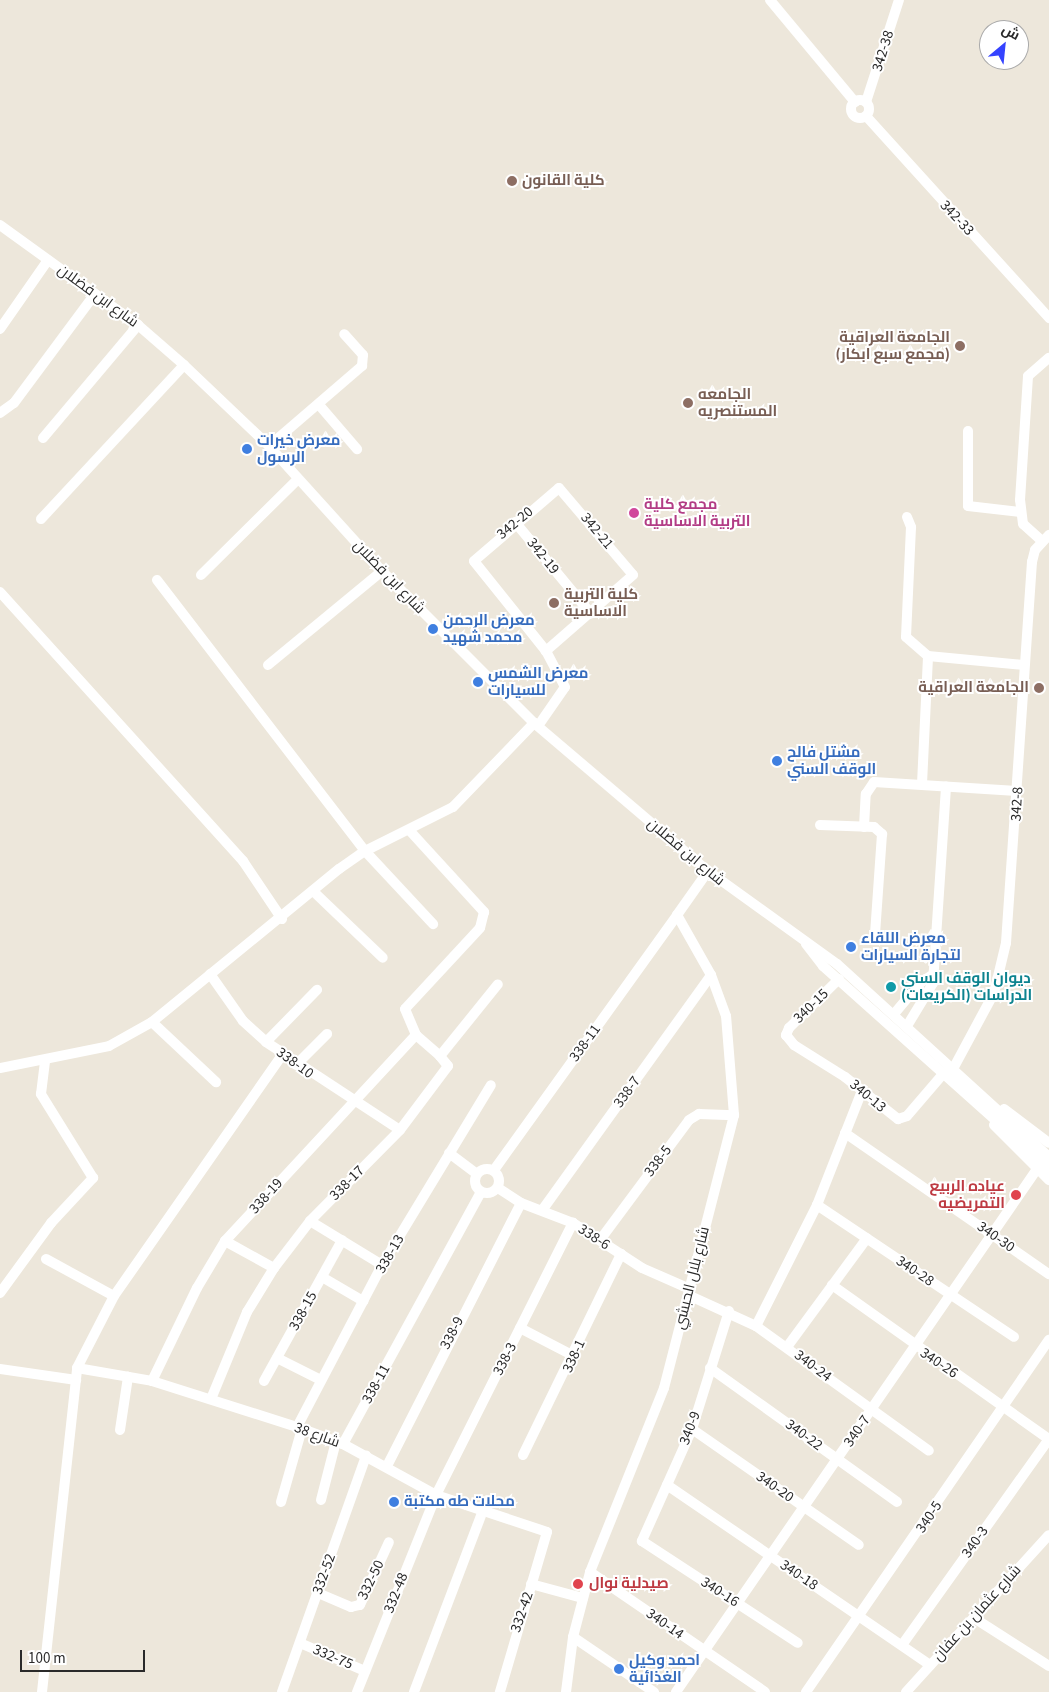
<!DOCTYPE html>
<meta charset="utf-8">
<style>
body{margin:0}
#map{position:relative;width:1049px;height:1692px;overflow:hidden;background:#ede7db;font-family:"Source Sans 3",Cairo,sans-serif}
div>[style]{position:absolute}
.minor>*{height:10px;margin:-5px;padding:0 5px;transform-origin:5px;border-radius:5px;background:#fff}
.minor>.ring{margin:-5px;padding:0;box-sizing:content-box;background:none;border:10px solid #fff;border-radius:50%}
.dots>*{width:14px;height:14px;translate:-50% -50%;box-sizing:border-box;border:2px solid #fff;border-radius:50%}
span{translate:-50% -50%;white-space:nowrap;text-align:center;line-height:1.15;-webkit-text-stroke:4px #fff;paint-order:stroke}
.street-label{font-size:15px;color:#2a2a2a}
.education-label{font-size:15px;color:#785e54;font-weight:700}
.left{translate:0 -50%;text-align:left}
.right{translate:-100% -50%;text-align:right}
.shop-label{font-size:15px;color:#366cbe;font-weight:700}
.hotel-label{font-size:15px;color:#b23c85;font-weight:700}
.culture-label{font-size:15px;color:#0d838f;font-weight:700}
.health-label{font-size:15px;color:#be3a42;font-weight:700}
.north{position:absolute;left:979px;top:20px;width:50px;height:50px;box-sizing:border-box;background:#fff;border:1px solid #aaa;border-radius:50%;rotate:28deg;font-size:14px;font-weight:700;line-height:20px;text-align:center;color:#2a2a2a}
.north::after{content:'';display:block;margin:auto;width:18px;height:22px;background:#3543ff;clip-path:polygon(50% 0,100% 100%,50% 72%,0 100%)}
.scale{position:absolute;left:20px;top:1650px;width:125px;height:22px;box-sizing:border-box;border:2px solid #2a2a2a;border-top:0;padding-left:6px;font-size:15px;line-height:18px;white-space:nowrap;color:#2a2a2a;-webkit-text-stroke:4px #fff;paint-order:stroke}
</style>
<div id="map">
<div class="minor">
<i style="left:770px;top:0;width:133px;rotate:50.2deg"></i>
<i class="ring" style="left:851px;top:100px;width:8px;height:8px"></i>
<i style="left:866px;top:102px;width:107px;rotate:-72.1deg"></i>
<i style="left:866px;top:116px;width:273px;rotate:47.8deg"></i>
<i style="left:0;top:225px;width:170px;rotate:35.9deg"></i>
<i style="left:138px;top:325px;width:61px;rotate:41deg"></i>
<i style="left:184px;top:365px;width:117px;rotate:43.6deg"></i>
<i style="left:269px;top:446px;width:169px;rotate:47.9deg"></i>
<i style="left:382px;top:571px;width:215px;rotate:45deg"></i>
<i style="left:534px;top:723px;width:228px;rotate:40.4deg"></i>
<i style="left:708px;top:871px;width:159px;rotate:35.8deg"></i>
<i style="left:837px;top:964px;width:287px;rotate:42.3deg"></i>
<i style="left:0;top:329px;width:84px;rotate:-55.2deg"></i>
<i style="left:320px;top:406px;width:57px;rotate:49.3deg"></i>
<i style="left:0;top:413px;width:17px;rotate:-36deg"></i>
<i style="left:14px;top:403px;width:136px;rotate:-53.4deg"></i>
<i style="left:968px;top:431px;width:75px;rotate:90deg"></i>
<i style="left:968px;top:506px;width:52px;rotate:6.6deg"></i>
<i style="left:43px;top:438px;width:148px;rotate:-49.9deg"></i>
<i style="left:269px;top:446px;width:123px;rotate:-40.7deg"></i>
<i style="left:362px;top:366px;width:11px;rotate:-85deg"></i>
<i style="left:363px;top:355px;width:28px;rotate:-132deg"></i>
<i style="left:907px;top:517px;width:11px;rotate:68deg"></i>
<i style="left:911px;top:527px;width:110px;rotate:92.6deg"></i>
<i style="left:906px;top:637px;width:29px;rotate:41deg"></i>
<i style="left:928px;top:656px;width:96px;rotate:5.4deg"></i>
<i style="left:41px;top:519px;width:210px;rotate:-47.1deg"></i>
<i style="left:515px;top:522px;width:119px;rotate:50.4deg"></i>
<i style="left:1042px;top:541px;width:25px;rotate:-138deg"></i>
<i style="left:1023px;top:524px;width:24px;rotate:-97deg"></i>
<i style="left:1020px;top:500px;width:124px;rotate:-86.3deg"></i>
<i style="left:1028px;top:376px;width:28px;rotate:-41deg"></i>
<i style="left:201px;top:575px;width:136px;rotate:-44.7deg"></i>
<i style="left:157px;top:580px;width:342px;rotate:52.5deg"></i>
<i style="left:365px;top:851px;width:100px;rotate:47deg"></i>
<i style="left:0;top:592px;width:363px;rotate:47.9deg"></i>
<i style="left:243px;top:861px;width:70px;rotate:56.1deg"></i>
<i style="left:268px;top:665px;width:148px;rotate:-39.5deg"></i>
<i style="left:538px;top:726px;width:47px;rotate:-55.3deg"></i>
<i style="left:565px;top:687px;width:41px;rotate:-117.8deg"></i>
<i style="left:546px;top:651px;width:115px;rotate:-128.7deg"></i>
<i style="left:474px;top:561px;width:112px;rotate:-40.7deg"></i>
<i style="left:559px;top:488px;width:114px;rotate:49.6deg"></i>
<i style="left:633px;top:575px;width:116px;rotate:138.9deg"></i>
<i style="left:922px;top:784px;width:128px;rotate:-87.3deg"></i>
<i style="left:820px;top:825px;width:54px;rotate:2.1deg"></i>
<i style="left:874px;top:827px;width:11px;rotate:41deg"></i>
<i style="left:882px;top:834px;width:99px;rotate:94deg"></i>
<i style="left:864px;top:827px;width:33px;rotate:-87deg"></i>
<i style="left:866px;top:794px;width:14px;rotate:-56deg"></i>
<i style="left:874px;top:782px;width:143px;rotate:3.6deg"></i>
<i style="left:410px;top:831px;width:110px;rotate:47.6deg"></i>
<i style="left:484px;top:912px;width:16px;rotate:104deg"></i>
<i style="left:480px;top:928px;width:110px;rotate:132.8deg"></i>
<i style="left:405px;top:1009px;width:28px;rotate:67deg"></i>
<i style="left:416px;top:1035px;width:32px;rotate:41deg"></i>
<i style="left:314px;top:892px;width:95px;rotate:43.7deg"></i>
<i style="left:806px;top:944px;width:28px;rotate:52deg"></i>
<i style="left:823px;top:966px;width:303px;rotate:41.8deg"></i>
<i style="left:210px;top:974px;width:57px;rotate:54.9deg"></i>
<i style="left:243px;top:1021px;width:31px;rotate:42deg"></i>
<i style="left:266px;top:1042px;width:160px;rotate:33.3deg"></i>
<i style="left:839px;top:979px;width:70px;rotate:135.6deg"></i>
<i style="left:789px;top:1028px;width:8px;rotate:113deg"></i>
<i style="left:786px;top:1035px;width:13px;rotate:51deg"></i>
<i style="left:794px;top:1045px;width:60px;rotate:32.1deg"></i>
<i style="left:845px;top:1077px;width:68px;rotate:38.4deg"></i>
<i style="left:898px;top:1119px;width:9px;rotate:-18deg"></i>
<i style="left:907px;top:1116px;width:55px;rotate:-49.4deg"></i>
<i style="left:894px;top:1014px;width:40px;rotate:-50deg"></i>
<i style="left:920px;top:983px;width:17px;rotate:-33deg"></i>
<i style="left:152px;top:1022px;width:88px;rotate:43.2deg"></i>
<i style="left:907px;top:1026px;width:50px;rotate:-58.8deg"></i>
<i style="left:933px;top:983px;width:197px;rotate:-86.2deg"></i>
<i style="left:266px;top:1042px;width:73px;rotate:-45.6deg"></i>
<i style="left:296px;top:1065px;width:44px;rotate:-45deg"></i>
<i style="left:0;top:1068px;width:111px;rotate:-11.4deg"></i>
<i style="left:109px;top:1046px;width:49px;rotate:-29.2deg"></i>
<i style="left:152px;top:1022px;width:242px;rotate:-39.3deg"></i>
<i style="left:339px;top:869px;width:32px;rotate:-35deg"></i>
<i style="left:365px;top:851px;width:98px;rotate:-26.6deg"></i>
<i style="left:453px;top:807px;width:117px;rotate:-46deg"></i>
<i style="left:953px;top:1069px;width:86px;rotate:-61.7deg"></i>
<i style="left:994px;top:993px;width:51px;rotate:-76.5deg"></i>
<i style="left:1006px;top:943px;width:382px;rotate:-86.1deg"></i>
<i style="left:1032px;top:562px;width:12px;rotate:-76deg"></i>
<i style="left:1035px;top:550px;width:21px;rotate:-47deg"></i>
<i style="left:1004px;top:1109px;width:56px;rotate:37.1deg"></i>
<i style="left:994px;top:1125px;width:78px;rotate:45deg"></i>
<i style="left:845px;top:1133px;width:248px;rotate:34.7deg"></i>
<i style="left:449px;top:1153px;width:35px;rotate:37deg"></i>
<i class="ring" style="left:475px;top:1169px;width:14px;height:14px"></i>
<i style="left:494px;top:1170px;width:314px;rotate:-54.3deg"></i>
<i style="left:498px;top:1188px;width:27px;rotate:33deg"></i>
<i style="left:521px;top:1203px;width:56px;rotate:21deg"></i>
<i style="left:573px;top:1223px;width:82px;rotate:33.1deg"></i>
<i style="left:642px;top:1268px;width:52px;rotate:23.6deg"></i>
<i style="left:817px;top:1205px;width:237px;rotate:33.8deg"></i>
<i style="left:543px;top:1209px;width:288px;rotate:-54.3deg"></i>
<i style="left:310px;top:1221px;width:84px;rotate:31.4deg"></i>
<i style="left:600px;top:1240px;width:149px;rotate:-53.4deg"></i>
<i style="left:689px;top:1120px;width:12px;rotate:-31deg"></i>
<i style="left:699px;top:1114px;width:35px;rotate:2deg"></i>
<i style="left:225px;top:1241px;width:56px;rotate:28.9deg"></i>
<i style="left:46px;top:1259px;width:77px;rotate:28.6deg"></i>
<i style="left:322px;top:1277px;width:48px;rotate:30.3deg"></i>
<i style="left:832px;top:1285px;width:266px;rotate:35.4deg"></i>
<i style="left:1049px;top:1439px;width:253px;rotate:125.5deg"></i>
<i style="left:0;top:1293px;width:87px;rotate:-53.9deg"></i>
<i style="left:51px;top:1223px;width:62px;rotate:-47deg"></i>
<i style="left:93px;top:1178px;width:99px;rotate:-121.8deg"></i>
<i style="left:41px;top:1094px;width:33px;rotate:-83deg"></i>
<i style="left:688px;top:1295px;width:75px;rotate:24.5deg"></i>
<i style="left:756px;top:1326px;width:213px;rotate:35.8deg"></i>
<i style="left:729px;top:1311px;width:124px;rotate:107.4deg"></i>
<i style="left:692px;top:1429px;width:123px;rotate:114.1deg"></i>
<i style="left:642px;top:1541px;width:186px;rotate:33.2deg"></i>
<i style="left:756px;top:1326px;width:136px;rotate:-63.2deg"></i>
<i style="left:817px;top:1205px;width:123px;rotate:-68.5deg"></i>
<i style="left:520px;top:1328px;width:61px;rotate:27.4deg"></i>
<i style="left:787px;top:1347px;width:135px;rotate:-53.7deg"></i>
<i style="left:277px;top:1358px;width:49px;rotate:26.6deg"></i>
<i style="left:77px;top:1368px;width:76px;rotate:9.8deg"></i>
<i style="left:152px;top:1381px;width:152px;rotate:17.6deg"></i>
<i style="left:297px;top:1427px;width:49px;rotate:20.3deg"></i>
<i style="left:343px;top:1444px;width:106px;rotate:28.7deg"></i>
<i style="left:436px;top:1495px;width:117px;rotate:18.4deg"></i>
<i style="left:547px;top:1532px;width:167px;rotate:106.4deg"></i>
<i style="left:710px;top:1368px;width:230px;rotate:35.6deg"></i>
<i style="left:0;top:1369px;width:77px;rotate:8.2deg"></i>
<i style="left:152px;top:1381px;width:103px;rotate:-64.2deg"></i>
<i style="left:197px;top:1288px;width:55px;rotate:-59.2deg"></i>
<i style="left:225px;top:1241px;width:281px;rotate:-47.2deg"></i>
<i style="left:264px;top:1381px;width:161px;rotate:-61deg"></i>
<i style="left:211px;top:1399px;width:94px;rotate:-67.5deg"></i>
<i style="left:247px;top:1312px;width:52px;rotate:-58.5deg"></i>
<i style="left:274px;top:1268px;width:59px;rotate:-52.5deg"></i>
<i style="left:310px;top:1221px;width:128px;rotate:-45.3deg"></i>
<i style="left:400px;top:1130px;width:80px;rotate:-53.1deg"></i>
<i style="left:448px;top:1066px;width:13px;rotate:-129deg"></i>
<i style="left:440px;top:1056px;width:92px;rotate:-51.1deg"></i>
<i style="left:297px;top:1427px;width:183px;rotate:-62.3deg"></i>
<i style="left:382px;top:1265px;width:210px;rotate:-58.8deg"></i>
<i style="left:692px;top:1429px;width:203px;rotate:34.8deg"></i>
<i style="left:120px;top:1430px;width:54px;rotate:-81.4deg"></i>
<i style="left:343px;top:1444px;width:287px;rotate:-61.3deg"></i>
<i style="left:523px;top:1455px;width:224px;rotate:-64deg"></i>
<i style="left:387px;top:1466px;width:295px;rotate:-63deg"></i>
<i style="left:667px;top:1485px;width:319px;rotate:34.4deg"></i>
<i style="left:321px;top:1500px;width:61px;rotate:-75.7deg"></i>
<i style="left:281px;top:1502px;width:76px;rotate:-74deg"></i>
<i style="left:590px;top:1572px;width:212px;rotate:34.4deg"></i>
<i style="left:531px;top:1584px;width:54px;rotate:15.1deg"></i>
<i style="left:318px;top:1593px;width:36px;rotate:23deg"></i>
<i style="left:351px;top:1607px;width:9px;rotate:-13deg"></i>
<i style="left:360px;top:1605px;width:69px;rotate:-65.3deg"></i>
<i style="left:974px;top:1618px;width:89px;rotate:32.6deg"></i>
<i style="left:573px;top:1637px;width:98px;rotate:34.2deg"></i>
<i style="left:300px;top:1643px;width:71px;rotate:23.3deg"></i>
<i style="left:42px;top:1692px;width:326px;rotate:-83.8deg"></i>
<i style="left:77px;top:1368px;width:81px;rotate:-62.8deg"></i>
<i style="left:114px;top:1296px;width:294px;rotate:-55.1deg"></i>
<i style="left:282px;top:1692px;width:251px;rotate:-70.4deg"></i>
<i style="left:357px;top:1692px;width:212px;rotate:-68.1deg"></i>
<i style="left:436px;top:1495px;width:305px;rotate:-63.3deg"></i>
<i style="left:414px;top:1692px;width:195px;rotate:-69.2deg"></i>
<i style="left:566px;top:1692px;width:55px;rotate:-82.7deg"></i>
<i style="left:573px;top:1637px;width:67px;rotate:-75.3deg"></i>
<i style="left:590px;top:1572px;width:198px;rotate:-68.1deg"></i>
<i style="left:664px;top:1388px;width:282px;rotate:-75.6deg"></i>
<i style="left:734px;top:1115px;width:99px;rotate:-94.6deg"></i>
<i style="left:726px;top:1016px;width:44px;rotate:-110.1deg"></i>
<i style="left:711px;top:975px;width:69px;rotate:-119.5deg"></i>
<i style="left:677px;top:915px;width:54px;rotate:-54.8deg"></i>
<i style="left:676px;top:1692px;width:635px;rotate:-55.38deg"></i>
<i style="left:806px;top:1692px;width:428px;rotate:-55.4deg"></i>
<i style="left:906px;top:1692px;width:212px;rotate:-47.7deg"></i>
</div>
<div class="dots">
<i style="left:512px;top:181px;background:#8d6e63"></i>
<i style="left:960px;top:346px;background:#8d6e63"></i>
<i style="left:688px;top:403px;background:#8d6e63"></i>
<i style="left:247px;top:449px;background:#3f7fe0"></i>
<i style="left:634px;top:513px;background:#d1479c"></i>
<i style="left:554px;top:603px;background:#8d6e63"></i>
<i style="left:433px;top:629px;background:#3f7fe0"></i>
<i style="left:478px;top:682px;background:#3f7fe0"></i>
<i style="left:1039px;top:688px;background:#8d6e63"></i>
<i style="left:777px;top:761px;background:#3f7fe0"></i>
<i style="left:851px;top:947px;background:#3f7fe0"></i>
<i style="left:891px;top:987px;background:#0f9aa8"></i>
<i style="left:1016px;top:1195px;background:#e0444e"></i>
<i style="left:394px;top:1502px;background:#3f7fe0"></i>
<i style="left:578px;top:1584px;background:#e0444e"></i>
<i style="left:619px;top:1669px;background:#3f7fe0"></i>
</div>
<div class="street-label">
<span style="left:883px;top:51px;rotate:-73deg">342-38</span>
<span style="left:957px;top:218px;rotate:47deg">342-33</span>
<span style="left:98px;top:296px;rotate:36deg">شارع ابن فضلان</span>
<span style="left:515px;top:523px;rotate:-40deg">342-20</span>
<span style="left:597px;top:531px;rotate:50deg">342-21</span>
<span style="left:543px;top:556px;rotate:51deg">342-19</span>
<span style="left:389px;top:577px;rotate:46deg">شارع ابن فضلان</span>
<span style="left:1017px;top:804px;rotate:-87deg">342-8</span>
<span style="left:686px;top:852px;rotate:40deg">شارع ابن فضلان</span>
<span style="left:811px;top:1006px;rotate:-44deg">340-15</span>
<span style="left:585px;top:1043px;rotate:-54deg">338-11</span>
<span style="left:295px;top:1063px;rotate:36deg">338-10</span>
<span style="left:627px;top:1092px;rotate:-54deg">338-7</span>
<span style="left:868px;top:1096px;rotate:40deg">340-13</span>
<span style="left:658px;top:1161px;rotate:-53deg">338-5</span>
<span style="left:347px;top:1183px;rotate:-45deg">338-17</span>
<span style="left:266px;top:1196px;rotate:-48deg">338-19</span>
<span style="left:594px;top:1237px;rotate:33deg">338-6</span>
<span style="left:996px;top:1237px;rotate:35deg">340-30</span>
<span style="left:390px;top:1254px;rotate:-60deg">338-13</span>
<span style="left:915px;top:1271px;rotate:34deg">340-28</span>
<span style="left:692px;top:1278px;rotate:-76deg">شارع بلال الحبشي</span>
<span style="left:303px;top:1311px;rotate:-61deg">338-15</span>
<span style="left:452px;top:1333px;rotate:-63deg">338-9</span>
<span style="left:574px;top:1356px;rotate:-65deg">338-1</span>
<span style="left:505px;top:1359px;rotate:-63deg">338-3</span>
<span style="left:939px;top:1363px;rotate:34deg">340-26</span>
<span style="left:813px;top:1366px;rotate:37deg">340-24</span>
<span style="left:376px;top:1384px;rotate:-61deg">338-11</span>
<span style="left:690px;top:1428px;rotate:-69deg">340-9</span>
<span style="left:857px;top:1431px;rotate:-55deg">340-7</span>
<span style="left:317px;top:1435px;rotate:20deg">شارع 38</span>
<span style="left:804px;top:1435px;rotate:36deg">340-22</span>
<span style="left:775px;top:1487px;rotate:35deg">340-20</span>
<span style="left:929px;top:1517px;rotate:-56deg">340-5</span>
<span style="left:975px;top:1542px;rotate:-55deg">340-3</span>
<span style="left:324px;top:1574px;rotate:-70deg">332-52</span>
<span style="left:799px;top:1575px;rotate:34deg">340-18</span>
<span style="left:371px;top:1580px;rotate:-64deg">332-50</span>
<span style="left:720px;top:1592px;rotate:33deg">340-16</span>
<span style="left:396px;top:1593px;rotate:-68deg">332-48</span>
<span style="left:522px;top:1612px;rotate:-71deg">332-42</span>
<span style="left:977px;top:1613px;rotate:-48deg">شارع عثمان بن عفان</span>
<span style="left:665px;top:1624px;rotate:35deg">340-14</span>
<span style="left:333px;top:1657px;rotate:23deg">332-75</span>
</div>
<div class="education-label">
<span class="left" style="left:522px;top:181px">كلية القانون</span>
<span class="right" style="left:950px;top:346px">الجامعة العراقية<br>(مجمع سبع ابكار)</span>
<span class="left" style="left:698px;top:403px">الجامعه<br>المستنصريه</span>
<span class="left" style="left:564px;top:603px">كلية التربية<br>الاساسية</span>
<span class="right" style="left:1029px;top:688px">الجامعة العراقية</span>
</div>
<div class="shop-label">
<span class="left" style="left:257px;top:449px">معرض خيرات<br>الرسول</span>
<span class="left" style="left:443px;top:629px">معرض الرحمن<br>محمد شهيد</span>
<span class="left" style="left:488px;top:682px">معرض الشمس<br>للسيارات</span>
<span class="left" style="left:787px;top:761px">مشتل فالح<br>الوقف السني</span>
<span class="left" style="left:861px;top:947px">معرض اللقاء<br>لتجارة السيارات</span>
<span class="left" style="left:404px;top:1502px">محلات طه مكتبة</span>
<span class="left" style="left:629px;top:1669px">احمد وكيل<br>الغذائية</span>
</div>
<div class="hotel-label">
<span class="left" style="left:644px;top:513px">مجمع كلية<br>التربية الاساسية</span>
</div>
<div class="culture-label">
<span class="left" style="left:901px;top:987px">ديوان الوقف السني<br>الدراسات (الكريعات)</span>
</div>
<div class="health-label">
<span class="right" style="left:1005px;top:1195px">عياده الربيع<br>التمريضيه</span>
<span class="left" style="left:589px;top:1584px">صيدلية نوال</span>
</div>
<div class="north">ش</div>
<div class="scale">100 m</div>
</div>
